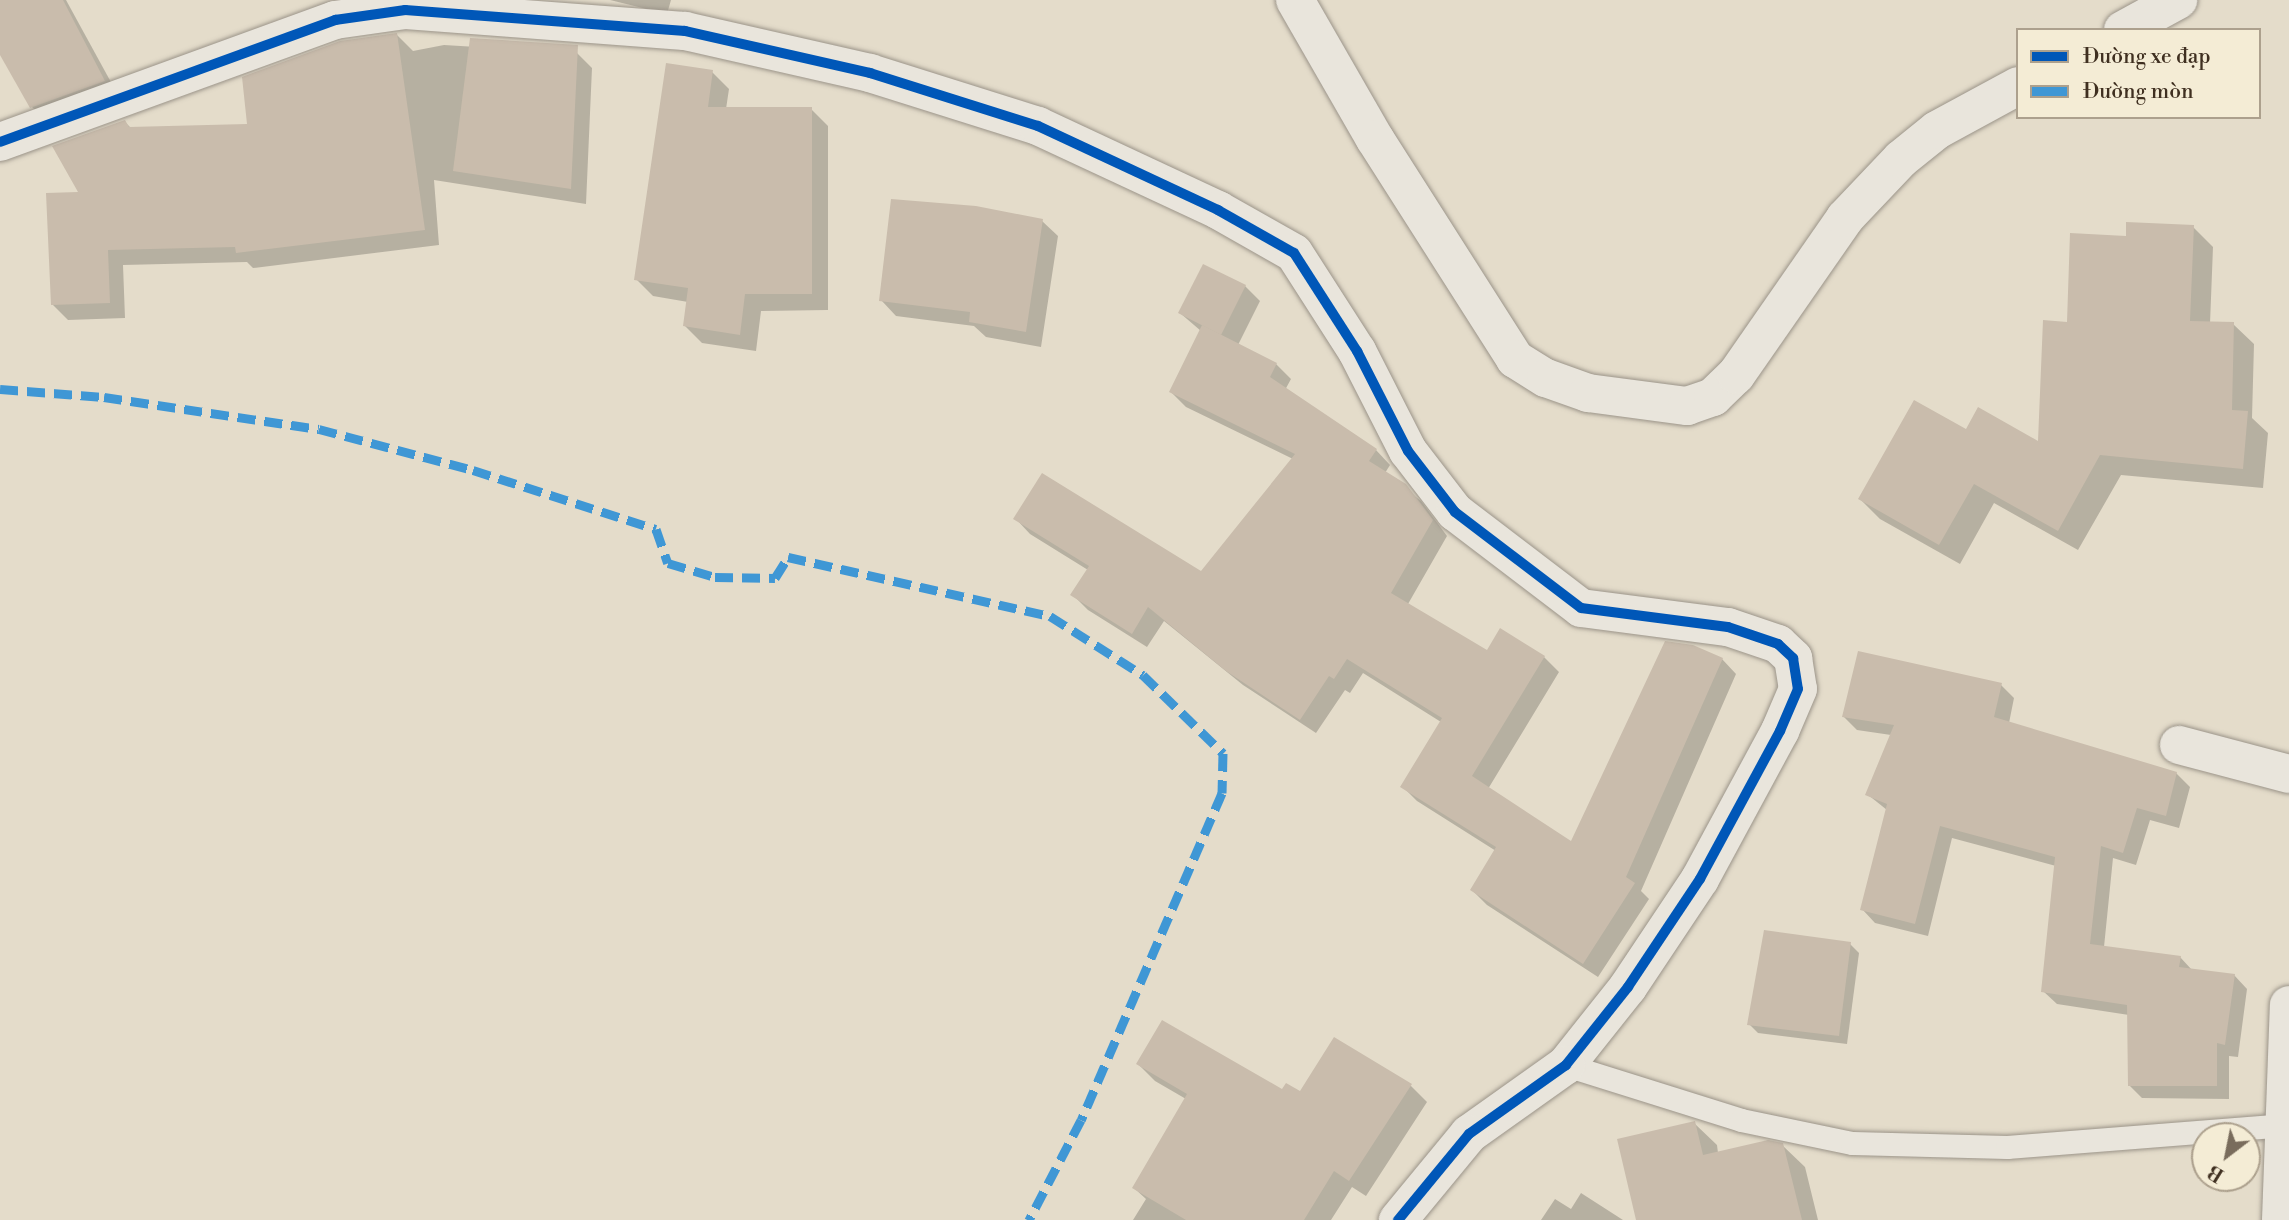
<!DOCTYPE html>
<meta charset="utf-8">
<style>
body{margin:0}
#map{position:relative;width:2289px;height:1220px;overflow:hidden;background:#e4dcca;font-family:"Libre Bodoni",serif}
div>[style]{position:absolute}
.shadow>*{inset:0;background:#0003}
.building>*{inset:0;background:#c9bcac}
.roads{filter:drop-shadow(0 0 2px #9b9489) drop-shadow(0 0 2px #9b9489)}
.lane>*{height:23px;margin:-11.5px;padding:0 11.5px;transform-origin:11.5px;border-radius:11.5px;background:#e9e5dc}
.street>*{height:38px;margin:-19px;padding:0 19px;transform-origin:19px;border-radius:19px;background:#e9e5dc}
.quiet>*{height:9px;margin-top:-4.5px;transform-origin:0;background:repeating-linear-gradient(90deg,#3f97d5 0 18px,transparent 0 27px)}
.cycleway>*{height:10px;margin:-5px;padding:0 5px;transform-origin:5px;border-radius:5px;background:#0057b8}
span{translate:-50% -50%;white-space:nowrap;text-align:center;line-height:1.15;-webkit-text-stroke:7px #f4ecd5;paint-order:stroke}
.legend{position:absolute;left:2016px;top:28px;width:245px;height:91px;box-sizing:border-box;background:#f4ecd5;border:2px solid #aca08d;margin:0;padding:9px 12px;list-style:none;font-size:21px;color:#3f2f20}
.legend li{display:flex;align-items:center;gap:14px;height:35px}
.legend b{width:35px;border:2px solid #aca08d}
.north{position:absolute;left:2191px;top:1122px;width:70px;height:70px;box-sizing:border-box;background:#f4ecd5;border:2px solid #aca08d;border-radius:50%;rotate:212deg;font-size:19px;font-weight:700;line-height:28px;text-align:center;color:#3f2f20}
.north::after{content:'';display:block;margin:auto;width:24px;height:32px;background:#796c5c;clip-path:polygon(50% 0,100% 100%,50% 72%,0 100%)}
</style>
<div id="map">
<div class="shadow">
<i style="clip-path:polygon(0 0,66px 0,118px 95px,46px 121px,32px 107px,0 51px)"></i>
<i style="clip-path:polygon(610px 0,671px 0,667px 14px)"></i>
<i style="clip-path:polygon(397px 35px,413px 51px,444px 45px,577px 53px,592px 68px,586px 204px,434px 180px,439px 245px,253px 268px,247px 262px,123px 265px,125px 318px,68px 320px,52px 304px,81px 193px,125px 122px,132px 129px,249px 126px)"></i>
<i style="clip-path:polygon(712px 72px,729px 89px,726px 109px,811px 109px,828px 126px,828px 310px,761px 311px,756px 351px,702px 343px,685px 326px,688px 302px,653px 296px,636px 279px)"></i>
<i style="clip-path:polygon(1042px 221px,1058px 236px,1041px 347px,986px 337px,974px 326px,896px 316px,881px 300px)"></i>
<i style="clip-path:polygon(2193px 227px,2213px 247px,2210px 324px,2233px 324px,2254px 344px,2252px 418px,2268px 433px,2263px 488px,2121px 475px,2078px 550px,1994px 503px,1960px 564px,1880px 519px,1860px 499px,1967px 431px,2040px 444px,2069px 323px,2127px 237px)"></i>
<i style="clip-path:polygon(1245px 286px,1260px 301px,1238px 345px,1276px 364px,1291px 379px,1285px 390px,1376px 450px,1390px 465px,1385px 473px,1421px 501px,1447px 536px,1408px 604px,1487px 652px,1544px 657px,1559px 672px,1488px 789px,1572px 844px,1722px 659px,1736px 674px,1641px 891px,1649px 899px,1598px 977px,1487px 905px,1472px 890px,1496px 851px,1417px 801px,1402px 786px,1441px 722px,1363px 673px,1350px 693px,1345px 690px,1316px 733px,1243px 685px,1164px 621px,1147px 647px,1088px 610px,1073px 595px,1088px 570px,1030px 534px,1016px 519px,1202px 573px,1293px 459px,1186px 407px,1171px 392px,1201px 331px,1180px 313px)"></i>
<i style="clip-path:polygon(2001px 685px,2014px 698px,2009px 723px,2176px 773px,2190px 787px,2179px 828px,2150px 820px,2136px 865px,2113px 858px,2104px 947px,2180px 957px,2192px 970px,2234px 975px,2247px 989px,2238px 1057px,2229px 1056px,2229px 1099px,2142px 1098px,2129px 1085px,2129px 1015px,2057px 1004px,2043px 991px,2056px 866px,1952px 838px,1928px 936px,1875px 923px,1862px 909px,1887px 810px,1867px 794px,1891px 735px,1857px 730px,1844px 717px)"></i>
<i style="clip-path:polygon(1850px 944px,1859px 953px,1847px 1044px,1758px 1033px,1749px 1024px)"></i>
<i style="clip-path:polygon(1138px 1064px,1301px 1094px,1411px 1086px,1427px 1102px,1366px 1196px,1352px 1187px,1331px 1220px,1133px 1220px,1146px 1199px,1134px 1188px,1186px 1099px,1155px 1081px)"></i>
<i style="clip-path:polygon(1694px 1123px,1717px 1145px,1718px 1153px,1782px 1145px,1805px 1167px,1818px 1220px,1638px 1220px)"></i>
<i style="clip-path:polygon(1581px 1193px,1623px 1220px,1541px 1220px,1555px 1199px,1571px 1209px)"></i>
</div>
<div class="building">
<i style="clip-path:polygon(0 0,63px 0,105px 81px,30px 108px,0 55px)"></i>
<i style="clip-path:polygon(397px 33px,425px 230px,236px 253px,235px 247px,108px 250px,110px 303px,51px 305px,46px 193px,78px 192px,52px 146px,125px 120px,129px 127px,247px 124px,242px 77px,340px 41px)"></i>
<i style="clip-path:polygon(470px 38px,578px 45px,571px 189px,453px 171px)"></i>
<i style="clip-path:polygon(666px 63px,713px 70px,708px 107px,812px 107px,812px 294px,745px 294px,740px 335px,683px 326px,688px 288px,634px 280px)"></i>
<i style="clip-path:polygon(891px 199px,976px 206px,1043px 219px,1026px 332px,969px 322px,970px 312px,879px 301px)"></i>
<i style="clip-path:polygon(2126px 222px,2194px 225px,2190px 321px,2234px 322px,2232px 410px,2248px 411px,2243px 469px,2100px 455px,2058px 531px,1974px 484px,1939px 545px,1858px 499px,1914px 400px,1966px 429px,1978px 407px,2038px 441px,2043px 320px,2067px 322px,2070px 233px,2126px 236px)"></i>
<i style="clip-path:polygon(1203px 264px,1246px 285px,1221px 335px,1178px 313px)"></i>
<i style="clip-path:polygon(1202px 325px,1277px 363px,1270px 377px,1377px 449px,1369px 461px,1406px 484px,1433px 520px,1391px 593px,1487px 650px,1500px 628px,1545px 656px,1472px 776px,1571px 841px,1665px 641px,1693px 645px,1723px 658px,1626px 877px,1635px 883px,1583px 964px,1470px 890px,1496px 847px,1400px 787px,1442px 718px,1347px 659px,1334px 679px,1329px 676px,1300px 720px,1226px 671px,1148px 607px,1132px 634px,1070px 595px,1089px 566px,1013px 519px,1042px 473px,1201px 571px,1295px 454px,1169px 392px)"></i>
<i style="clip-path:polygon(1858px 651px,2002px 683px,1994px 717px,2177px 772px,2166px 816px,2137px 808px,2123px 853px,2101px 846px,2090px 944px,2181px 956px,2179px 967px,2235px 974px,2225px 1045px,2217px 1043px,2217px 1086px,2128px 1086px,2127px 1005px,2041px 992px,2055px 857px,1940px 826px,1915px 924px,1860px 910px,1887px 804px,1865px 795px,1894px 725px,1842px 717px)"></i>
<i style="clip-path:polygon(1764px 930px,1851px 942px,1839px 1036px,1747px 1025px)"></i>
<i style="clip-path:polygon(1162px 1020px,1282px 1089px,1286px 1083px,1300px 1091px,1334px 1037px,1412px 1084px,1349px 1181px,1334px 1171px,1304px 1220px,1186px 1220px,1132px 1188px,1187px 1094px,1136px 1064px)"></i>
<i style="clip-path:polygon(1695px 1121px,1703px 1155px,1768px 1140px,1783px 1143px,1802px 1220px,1636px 1220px,1617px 1139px)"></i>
</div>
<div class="roads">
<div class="lane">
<i style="left:1566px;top:1065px;width:183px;rotate:17.4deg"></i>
<i style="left:1741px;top:1120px;width:113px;rotate:11.7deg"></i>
<i style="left:1852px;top:1143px;width:155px;rotate:1.5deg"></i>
<i style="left:2007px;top:1147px;width:283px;rotate:-4.5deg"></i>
</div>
<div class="street">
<i style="left:1295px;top:0;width:160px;rotate:60.1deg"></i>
<i style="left:1375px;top:139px;width:261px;rotate:57.5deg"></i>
<i style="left:1515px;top:359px;width:36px;rotate:32deg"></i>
<i style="left:1546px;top:378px;width:45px;rotate:19.7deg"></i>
<i style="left:1588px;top:393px;width:100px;rotate:7.5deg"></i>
<i style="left:1687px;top:406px;width:28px;rotate:-19deg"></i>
<i style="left:1713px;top:397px;width:32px;rotate:-44deg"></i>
<i style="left:1736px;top:375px;width:191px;rotate:-55.2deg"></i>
<i style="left:1845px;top:218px;width:81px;rotate:-46.5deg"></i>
<i style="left:1901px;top:159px;width:46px;rotate:-38.9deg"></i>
<i style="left:1937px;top:130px;width:92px;rotate:-28.5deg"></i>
<i style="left:2123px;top:30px;width:63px;rotate:-28.6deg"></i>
<i style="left:0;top:142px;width:357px;rotate:-20deg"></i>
<i style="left:335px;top:20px;width:71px;rotate:-8.1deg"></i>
<i style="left:405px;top:10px;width:281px;rotate:4.3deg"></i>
<i style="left:685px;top:31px;width:190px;rotate:12.8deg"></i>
<i style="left:870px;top:73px;width:176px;rotate:17.5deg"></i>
<i style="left:1038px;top:126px;width:199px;rotate:25deg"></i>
<i style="left:1218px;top:210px;width:87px;rotate:29.5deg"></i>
<i style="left:1294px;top:253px;width:117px;rotate:57.3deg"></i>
<i style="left:1357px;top:351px;width:112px;rotate:63deg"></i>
<i style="left:1408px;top:451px;width:77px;rotate:52.4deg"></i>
<i style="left:1455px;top:512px;width:158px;rotate:37.3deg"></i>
<i style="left:1581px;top:608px;width:148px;rotate:7.4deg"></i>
<i style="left:1728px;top:627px;width:53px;rotate:18.8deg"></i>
<i style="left:1778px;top:644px;width:21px;rotate:43deg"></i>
<i style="left:1793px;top:658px;width:31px;rotate:81deg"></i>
<i style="left:1798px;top:689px;width:46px;rotate:113.2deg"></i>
<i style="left:1780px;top:731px;width:168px;rotate:118.4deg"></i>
<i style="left:1700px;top:879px;width:130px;rotate:123.7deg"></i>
<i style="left:1628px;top:987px;width:100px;rotate:128.5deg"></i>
<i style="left:1566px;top:1065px;width:119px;rotate:144.6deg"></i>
<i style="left:1469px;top:1134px;width:112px;rotate:129.5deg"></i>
<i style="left:2179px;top:745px;width:114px;rotate:14.8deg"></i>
<i style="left:2281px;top:1220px;width:215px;rotate:-87.9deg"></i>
</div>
</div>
<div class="quiet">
<i style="left:0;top:389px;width:104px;rotate:4.4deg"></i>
<i style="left:104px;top:397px;width:217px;rotate:8.5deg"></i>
<i style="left:319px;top:429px;width:159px;rotate:14.9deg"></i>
<i style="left:473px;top:470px;width:192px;rotate:17.9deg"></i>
<i style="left:656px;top:529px;width:36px;rotate:71deg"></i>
<i style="left:668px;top:563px;width:49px;rotate:16.6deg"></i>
<i style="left:715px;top:577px;width:60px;rotate:1deg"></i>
<i style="left:775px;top:578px;width:25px;rotate:-58deg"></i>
<i style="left:788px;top:557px;width:269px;rotate:12.7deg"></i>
<i style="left:1050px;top:616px;width:110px;rotate:32.4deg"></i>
<i style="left:1143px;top:675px;width:112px;rotate:44.3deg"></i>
<i style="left:1223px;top:753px;width:40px;rotate:91.4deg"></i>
<i style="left:1222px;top:793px;width:356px;rotate:113.3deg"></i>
<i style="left:1081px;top:1120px;width:113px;rotate:117.5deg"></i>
</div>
<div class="cycleway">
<i style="left:0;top:142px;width:357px;rotate:-20deg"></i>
<i style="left:335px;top:20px;width:71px;rotate:-8.1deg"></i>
<i style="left:405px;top:10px;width:281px;rotate:4.3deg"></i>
<i style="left:685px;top:31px;width:190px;rotate:12.8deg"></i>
<i style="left:870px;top:73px;width:176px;rotate:17.5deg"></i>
<i style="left:1038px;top:126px;width:199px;rotate:25deg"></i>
<i style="left:1218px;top:210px;width:87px;rotate:29.5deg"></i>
<i style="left:1294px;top:253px;width:117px;rotate:57.3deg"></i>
<i style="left:1357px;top:351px;width:112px;rotate:63deg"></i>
<i style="left:1408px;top:451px;width:77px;rotate:52.4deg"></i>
<i style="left:1455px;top:512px;width:158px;rotate:37.3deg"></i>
<i style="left:1581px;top:608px;width:148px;rotate:7.4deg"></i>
<i style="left:1728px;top:627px;width:53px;rotate:18.8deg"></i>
<i style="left:1778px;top:644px;width:21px;rotate:43deg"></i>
<i style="left:1793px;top:658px;width:31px;rotate:81deg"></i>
<i style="left:1798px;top:689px;width:46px;rotate:113.2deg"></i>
<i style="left:1780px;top:731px;width:168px;rotate:118.4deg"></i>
<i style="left:1700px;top:879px;width:130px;rotate:123.7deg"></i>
<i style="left:1628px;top:987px;width:100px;rotate:128.5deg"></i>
<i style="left:1566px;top:1065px;width:119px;rotate:144.6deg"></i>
<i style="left:1469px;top:1134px;width:112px;rotate:129.5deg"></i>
</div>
<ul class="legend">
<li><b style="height:9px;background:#0057b8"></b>Đường xe đạp</li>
<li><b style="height:9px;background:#3f97d5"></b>Đường mòn</li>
</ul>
<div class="north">B</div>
</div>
